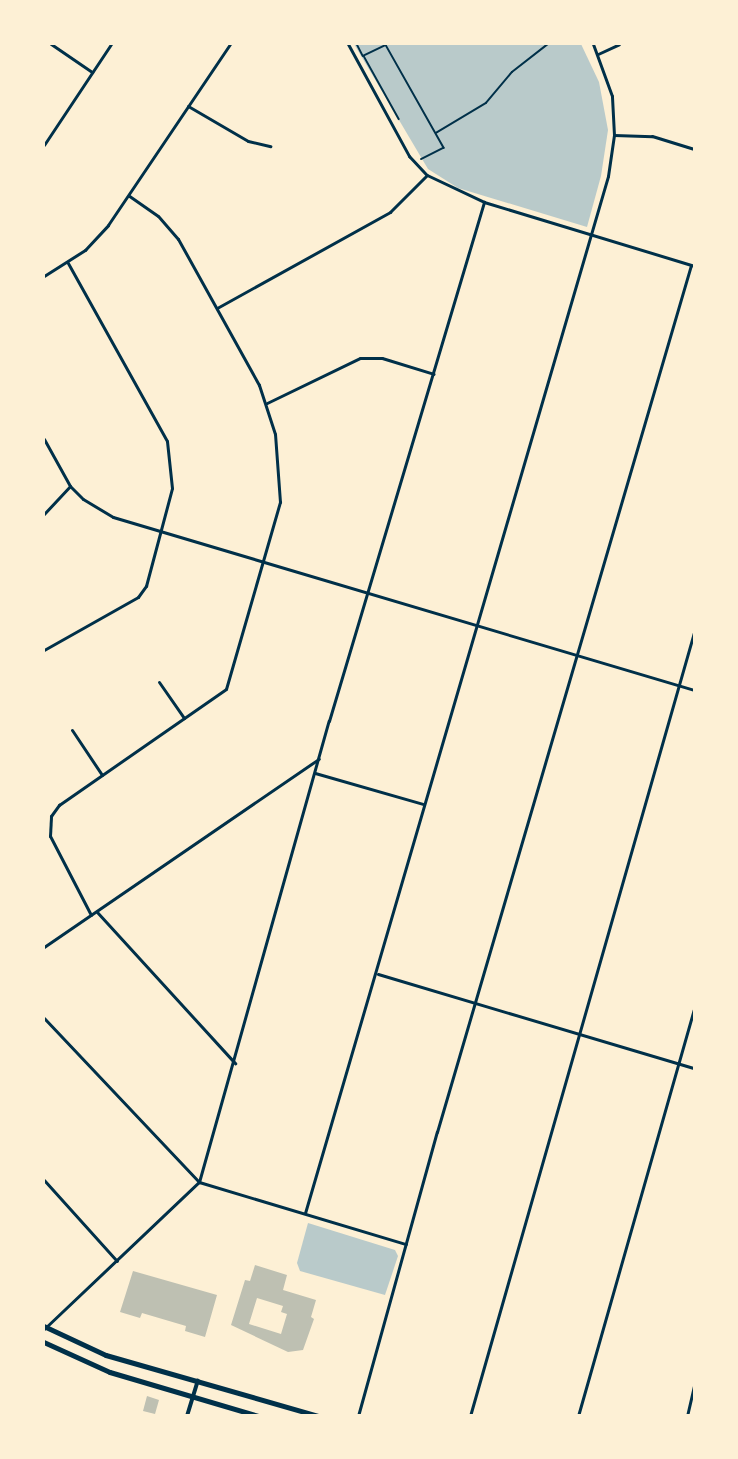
<!DOCTYPE html>
<style>
body{margin:0}
#map{position:relative;width:738px;height:1459px;overflow:hidden;background:#fdf0d5;font-family:Raleway,sans-serif}
div>[style]{position:absolute}
.green>*{inset:0;background:#b9caca}
.building>*{inset:0;background:#bec0b2}
.path>*{height:1.5px;margin:-0.75px;padding:0 0.75px;transform-origin:0.75px;border-radius:0.75px;background:#003049}
.minor>*{height:3px;margin:-1.5px;padding:0 1.5px;transform-origin:1.5px;border-radius:1.5px;background:#003049}
.tertiary>*{height:4px;margin:-2px;padding:0 2px;transform-origin:2px;border-radius:2px;background:#003049}
.secondary>*{height:4.5px;margin:-2.25px;padding:0 2.25px;transform-origin:2.25px;border-radius:2.25px;background:#003049}
span{translate:-50% -50%;white-space:nowrap;text-align:center;line-height:1.15;-webkit-text-stroke:6px #fdf0d5;paint-order:stroke}
.frame{position:absolute;inset:0;border:45px solid #fdf0d5;pointer-events:none}
</style>
<div id="map">
<div class="green">
<i style="clip-path:polygon(354px 44px,581px 44px,599px 82px,608px 130px,601px 176px,587px 227px,458px 188px,428px 169px)"></i>
<i style="clip-path:polygon(308px 1223px,395px 1250px,398px 1256px,385px 1295px,300px 1271px,297px 1263px)"></i>
</div>
<div class="building">
<i style="clip-path:polygon(evenodd,255px 1265px,287px 1275px,283px 1290px,316px 1300px,311px 1317px,314px 1319px,303px 1350px,288px 1352px,231px 1325px,245px 1280px,250px 1281px,255px 1265px,257px 1298px,283px 1306px,281px 1312px,287px 1314px,281px 1334px,249px 1324px,257px 1298px)"></i>
<i style="clip-path:polygon(133px 1271px,217px 1295px,205px 1337px,185px 1331px,186px 1326px,142px 1313px,140px 1318px,120px 1312px)"></i>
<i style="clip-path:polygon(147px 1396px,159px 1400px,155px 1414px,143px 1411px)"></i>
</div>
<div class="path">
<i style="left:357px;top:44px;width:13px;rotate:63deg"></i>
<i style="left:363px;top:56px;width:25px;rotate:-26deg"></i>
<i style="left:386px;top:45px;width:118px;rotate:60.6deg"></i>
<i style="left:444px;top:148px;width:25px;rotate:153deg"></i>
<i style="left:364px;top:56px;width:72px;rotate:60.9deg"></i>
<i style="left:436px;top:133px;width:58px;rotate:-31deg"></i>
<i style="left:486px;top:103px;width:40px;rotate:-50deg"></i>
<i style="left:512px;top:72px;width:46px;rotate:-37.9deg"></i>
</div>
<div class="minor">
<i style="left:51px;top:44px;width:50px;rotate:34.3deg"></i>
<i style="left:348px;top:44px;width:128px;rotate:61.4deg"></i>
<i style="left:409px;top:156px;width:26px;rotate:47deg"></i>
<i style="left:427px;top:175px;width:63px;rotate:25.3deg"></i>
<i style="left:484px;top:202px;width:220px;rotate:16.9deg"></i>
<i style="left:598px;top:54px;width:23px;rotate:-25deg"></i>
<i style="left:188px;top:106px;width:69px;rotate:30.3deg"></i>
<i style="left:248px;top:141px;width:23px;rotate:13deg"></i>
<i style="left:614px;top:135px;width:38px;rotate:2deg"></i>
<i style="left:652px;top:136px;width:44px;rotate:17.2deg"></i>
<i style="left:44px;top:145px;width:121px;rotate:-56.4deg"></i>
<i style="left:44px;top:276px;width:49px;rotate:-32.4deg"></i>
<i style="left:85px;top:250px;width:34px;rotate:-47deg"></i>
<i style="left:108px;top:225px;width:218px;rotate:-56deg"></i>
<i style="left:217px;top:308px;width:198px;rotate:-29deg"></i>
<i style="left:390px;top:212px;width:52px;rotate:-45deg"></i>
<i style="left:267px;top:403px;width:103px;rotate:-25.8deg"></i>
<i style="left:360px;top:358px;width:22px"></i>
<i style="left:382px;top:358px;width:54px;rotate:17.1deg"></i>
<i style="left:44px;top:439px;width:54px;rotate:61deg"></i>
<i style="left:70px;top:486px;width:18px;rotate:45deg"></i>
<i style="left:83px;top:499px;width:35px;rotate:31deg"></i>
<i style="left:113px;top:517px;width:606px;rotate:16.58deg"></i>
<i style="left:44px;top:514px;width:38px;rotate:-47deg"></i>
<i style="left:44px;top:650px;width:108px;rotate:-29.4deg"></i>
<i style="left:138px;top:597px;width:14px;rotate:-54deg"></i>
<i style="left:146px;top:586px;width:101px;rotate:-75.1deg"></i>
<i style="left:172px;top:488px;width:47px;rotate:-96.1deg"></i>
<i style="left:167px;top:441px;width:204px;rotate:-119.1deg"></i>
<i style="left:159px;top:682px;width:44px;rotate:55.2deg"></i>
<i style="left:72px;top:730px;width:54px;rotate:56.3deg"></i>
<i style="left:315px;top:773px;width:112px;rotate:16deg"></i>
<i style="left:97px;top:912px;width:205px;rotate:47.6deg"></i>
<i style="left:91px;top:915px;width:89px;rotate:-117.4deg"></i>
<i style="left:50px;top:836px;width:20px;rotate:-87deg"></i>
<i style="left:51px;top:816px;width:14px;rotate:-54deg"></i>
<i style="left:59px;top:805px;width:203px;rotate:-34.8deg"></i>
<i style="left:226px;top:689px;width:195px;rotate:-73.9deg"></i>
<i style="left:280px;top:502px;width:68px;rotate:-94.2deg"></i>
<i style="left:275px;top:434px;width:52px;rotate:-108.1deg"></i>
<i style="left:259px;top:385px;width:167px;rotate:-119deg"></i>
<i style="left:178px;top:239px;width:30px;rotate:-131deg"></i>
<i style="left:158px;top:216px;width:35px;rotate:-145deg"></i>
<i style="left:44px;top:947px;width:333px;rotate:-34.4deg"></i>
<i style="left:378px;top:974px;width:330px;rotate:16.6deg"></i>
<i style="left:44px;top:1018px;width:226px;rotate:46.6deg"></i>
<i style="left:199px;top:1182px;width:216px;rotate:16.7deg"></i>
<i style="left:44px;top:1180px;width:109px;rotate:48deg"></i>
<i style="left:305px;top:1213px;width:1080px;rotate:-73.71deg"></i>
<i style="left:608px;top:176px;width:41px;rotate:-81.7deg"></i>
<i style="left:614px;top:135px;width:39px;rotate:-93deg"></i>
<i style="left:612px;top:96px;width:55px;rotate:-110.1deg"></i>
<i style="left:44px;top:1329px;width:214px;rotate:-43.5deg"></i>
<i style="left:199px;top:1182px;width:479px;rotate:-74.3deg"></i>
<i style="left:329px;top:721px;width:542px;rotate:-73.37deg"></i>
<i style="left:358px;top:1416px;width:295px;rotate:-74.5deg"></i>
<i style="left:437px;top:1132px;width:903px;rotate:-73.67deg"></i>
<i style="left:470px;top:1416px;width:815px;rotate:-74.05deg"></i>
<i style="left:578px;top:1416px;width:422px;rotate:-74.1deg"></i>
<i style="left:687px;top:1416px;width:32px;rotate:-77deg"></i>
</div>
<div class="tertiary">
<i style="left:187px;top:1416px;width:37px;rotate:-73deg"></i>
</div>
<div class="secondary">
<i style="left:44px;top:1326px;width:68px;rotate:25.1deg"></i>
<i style="left:106px;top:1355px;width:222px;rotate:16deg"></i>
<i style="left:44px;top:1342px;width:72px;rotate:24.4deg"></i>
<i style="left:110px;top:1372px;width:155px;rotate:16.5deg"></i>
</div>
<div class="frame"></div>
</div>
